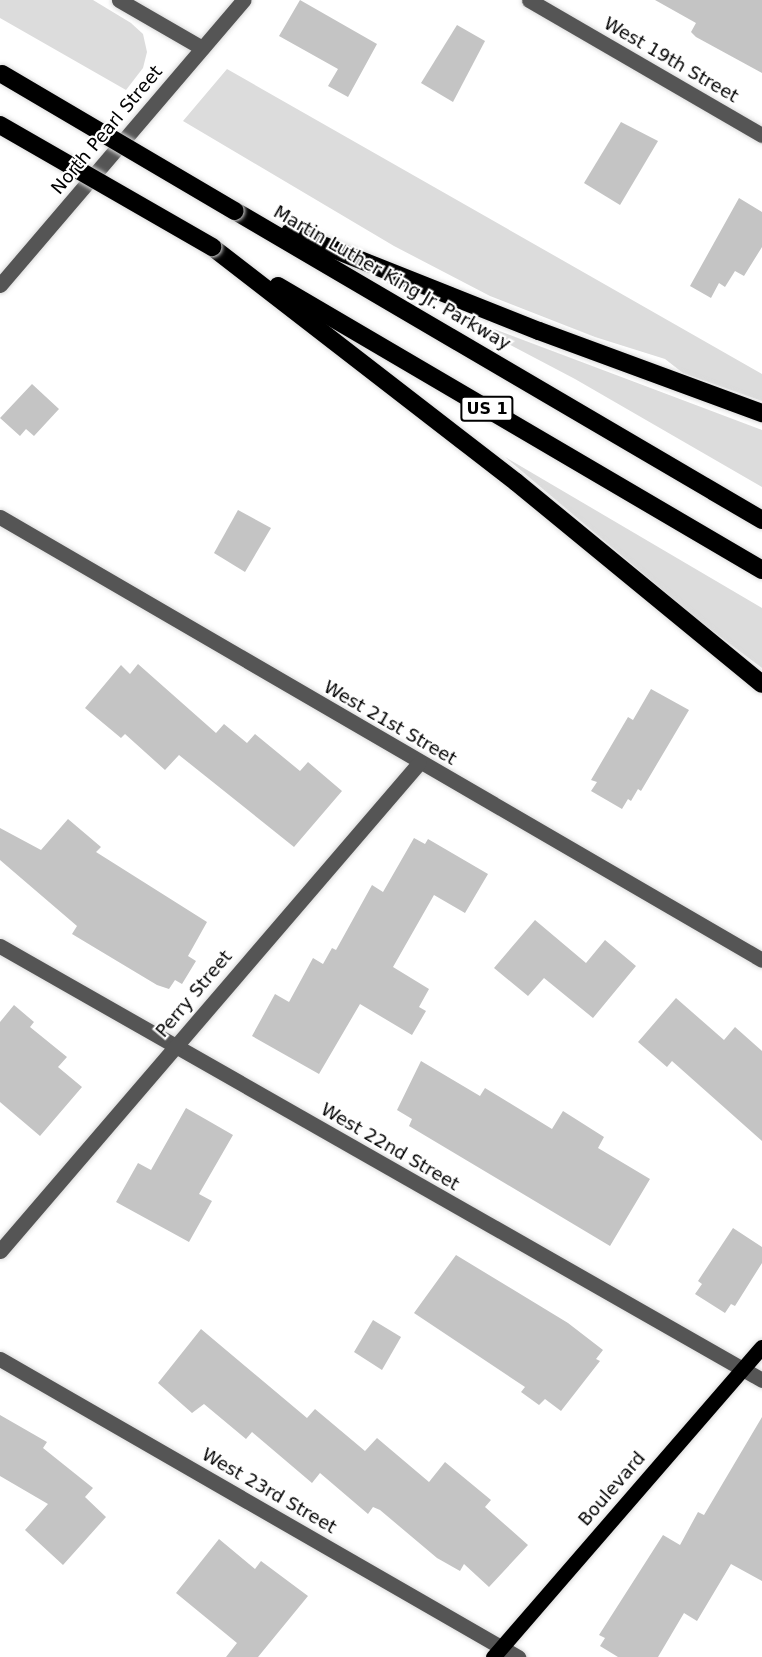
<!DOCTYPE html>
<style>
body{margin:0}
#map{position:relative;width:762px;height:1657px;overflow:hidden;background:#fff;font-family:"DejaVu Sans",sans-serif}
div>[style]{position:absolute}
.green>*{inset:0;background:#dcdcdc}
.building>*{inset:0;background:#c4c4c4}
.roads{filter:drop-shadow(0 0 2px #dbdbdb) drop-shadow(0 0 2px #dbdbdb)}
.minor>*{height:15px;margin:-7.5px;padding:0 7.5px;transform-origin:7.5px;border-radius:7.5px;background:#555}
.major>*{height:15px;margin:-7.5px;padding:0 7.5px;transform-origin:7.5px;border-radius:7.5px;background:#000}
.highway>*{height:18px;margin:-9px;padding:0 9px;transform-origin:9px;border-radius:9px;background:#000}
.bridges{filter:drop-shadow(0 0 2px #dbdbdb) drop-shadow(0 0 2px #dbdbdb)}
.highway-bridge>*{height:18px;margin:-9px;padding:0 9px;transform-origin:9px;border-radius:9px;background:#000}
span{translate:-50% -50%;white-space:nowrap;text-align:center;line-height:1.15;-webkit-text-stroke:4.5px #fff;paint-order:stroke}
.shield-label span{padding:2px 4px;background:#fff;border:2px solid;border-radius:4px;-webkit-text-stroke-width:0}
.shield-label{font-size:16px;color:#000;font-weight:700}
.street-label{font-size:18px;color:#000}
</style>
<div id="map">
<div class="green">
<i style="clip-path:polygon(0 0,93px 0,131px 23px,143px 34px,147px 52px,143px 68px,126px 90px,0 18px)"></i>
<i style="clip-path:polygon(227px 69px,762px 374px,762px 401px,683px 373px,665px 359px,595px 337px,490px 296px,394px 246px,183px 121px)"></i>
<i style="clip-path:polygon(446px 311px,762px 430px,762px 487px,575px 379px)"></i>
<i style="clip-path:polygon(505px 457px,762px 608px,762px 668px,698px 620px)"></i>
</div>
<div class="building">
<i style="clip-path:polygon(300px 0,377px 44px,348px 97px,328px 86px,338px 69px,279px 36px)"></i>
<i style="clip-path:polygon(655px 0,762px 0,762px 73px,696px 37px,691px 32px,696px 23px)"></i>
<i style="clip-path:polygon(457px 25px,485px 41px,453px 102px,421px 83px)"></i>
<i style="clip-path:polygon(621px 122px,658px 141px,620px 205px,584px 183px)"></i>
<i style="clip-path:polygon(739px 198px,762px 212px,762px 247px,744px 276px,735px 271px,725px 287px,719px 283px,711px 298px,690px 286px)"></i>
<i style="clip-path:polygon(32px 384px,59px 409px,34px 436px,26px 429px,20px 436px,0 418px)"></i>
<i style="clip-path:polygon(238px 510px,271px 528px,245px 572px,214px 553px)"></i>
<i style="clip-path:polygon(138px 664px,216px 733px,224px 724px,247px 743px,255px 734px,300px 771px,308px 762px,342px 791px,294px 847px,179px 755px,165px 770px,125px 734px,121px 738px,85px 708px,121px 665px,130px 674px)"></i>
<i style="clip-path:polygon(651px 689px,689px 710px,641px 791px,638px 789px,631px 801px,628px 799px,622px 809px,591px 791px,597px 782px,591px 780px,628px 717px,633px 720px)"></i>
<i style="clip-path:polygon(68px 819px,101px 847px,96px 852px,207px 922px,188px 956px,196px 961px,182px 984px,175px 980px,169px 989px,157px 985px,72px 934px,77px 926px,0 860px,0 828px,41px 850px)"></i>
<i style="clip-path:polygon(414px 838px,425px 844px,428px 839px,488px 874px,465px 913px,434px 895px,393px 967px,429px 989px,419px 1007px,426px 1011px,412px 1035px,360px 1004px,319px 1074px,252px 1036px,275px 994px,289px 1002px,313px 958px,323px 964px,332px 948px,336px 950px,372px 885px,383px 892px)"></i>
<i style="clip-path:polygon(535px 920px,586px 963px,605px 940px,636px 966px,593px 1018px,544px 978px,528px 996px,494px 968px)"></i>
<i style="clip-path:polygon(676px 998px,724px 1040px,735px 1027px,762px 1051px,762px 1141px,672px 1061px,667px 1067px,638px 1042px)"></i>
<i style="clip-path:polygon(14px 1005px,34px 1022px,30px 1027px,67px 1057px,58px 1067px,82px 1087px,40px 1136px,0 1102px,0 1022px)"></i>
<i style="clip-path:polygon(421px 1061px,480px 1096px,485px 1088px,552px 1129px,563px 1111px,604px 1137px,598px 1148px,650px 1179px,610px 1246px,409px 1126px,412px 1119px,397px 1110px)"></i>
<i style="clip-path:polygon(186px 1108px,233px 1135px,199px 1194px,212px 1201px,189px 1242px,116px 1202px,138px 1163px,151px 1170px)"></i>
<i style="clip-path:polygon(733px 1228px,762px 1247px,762px 1263px,735px 1306px,731px 1304px,725px 1313px,695px 1294px,702px 1284px,698px 1281px)"></i>
<i style="clip-path:polygon(456px 1255px,568px 1323px,603px 1350px,596px 1359px,600px 1361px,561px 1411px,545px 1399px,539px 1405px,521px 1392px,525px 1387px,414px 1313px)"></i>
<i style="clip-path:polygon(373px 1320px,401px 1337px,382px 1370px,354px 1352px)"></i>
<i style="clip-path:polygon(201px 1329px,307px 1418px,315px 1409px,365px 1451px,377px 1438px,429px 1482px,445px 1462px,491px 1500px,485px 1507px,528px 1545px,489px 1587px,464px 1564px,460px 1571px,437px 1558px,380px 1510px,373px 1507px,368px 1514px,320px 1473px,312px 1483px,252px 1432px,246px 1439px,204px 1404px,192px 1413px,158px 1383px)"></i>
<i style="clip-path:polygon(0 1415px,47px 1442px,43px 1448px,93px 1488px,85px 1497px,106px 1517px,63px 1565px,25px 1530px,48px 1504px,0 1476px)"></i>
<i style="clip-path:polygon(762px 1417px,762px 1581px,731px 1564px,697px 1621px,684px 1613px,658px 1657px,618px 1657px,600px 1646px,605px 1638px,599px 1635px,663px 1535px,680px 1545px,698px 1512px,704px 1515px)"></i>
<i style="clip-path:polygon(219px 1539px,255px 1569px,261px 1561px,308px 1596px,258px 1657px,226px 1657px,237px 1643px,176px 1593px)"></i>
</div>
<div class="roads">
<div class="minor">
<i style="left:119px;top:0;width:96px;rotate:30deg"></i>
<i style="left:529px;top:0;width:269px;rotate:30.1deg"></i>
<i style="left:0;top:285px;width:375px;rotate:-49.5deg"></i>
<i style="left:0;top:517px;width:881px;rotate:30.17deg"></i>
<i style="left:0;top:946px;width:877px;rotate:29.66deg"></i>
<i style="left:0;top:1251px;width:643px;rotate:-49.35deg"></i>
<i style="left:0;top:1359px;width:598px;rotate:29.91deg"></i>
</div>
<div class="major">
<i style="left:493px;top:1657px;width:410px;rotate:-49.1deg"></i>
</div>
<div class="highway">
<i style="left:235px;top:211px;width:611px;rotate:30.38deg"></i>
<i style="left:290px;top:232px;width:268px;rotate:21.7deg"></i>
<i style="left:539px;top:331px;width:238px;rotate:20.2deg"></i>
<i style="left:212px;top:247px;width:384px;rotate:37.7deg"></i>
<i style="left:516px;top:482px;width:318px;rotate:39.4deg"></i>
<i style="left:278px;top:286px;width:561px;rotate:30.4deg"></i>
</div>
</div>
<div class="bridges">
<div class="highway-bridge">
<i style="left:2px;top:74px;width:270px;rotate:30.5deg"></i>
<i style="left:0;top:125px;width:245px;rotate:29.9deg"></i>
</div>
</div>
<div class="shield-label">
<span style="left:487px;top:409px">US 1</span>
</div>
<div class="street-label">
<span style="left:671px;top:60px;rotate:30deg">West 19th Street</span>
<span style="left:107px;top:130px;rotate:-50deg">North Pearl Street</span>
<span style="left:392px;top:278px;rotate:30deg">Martin Luther King Jr. Parkway</span>
<span style="left:390px;top:723px;rotate:30deg">West 21st Street</span>
<span style="left:194px;top:994px;rotate:-50deg">Perry Street</span>
<span style="left:390px;top:1147px;rotate:30deg">West 22nd Street</span>
<span style="left:612px;top:1489px;rotate:-49deg">Boulevard</span>
<span style="left:269px;top:1491px;rotate:30deg">West 23rd Street</span>
</div>
</div>
